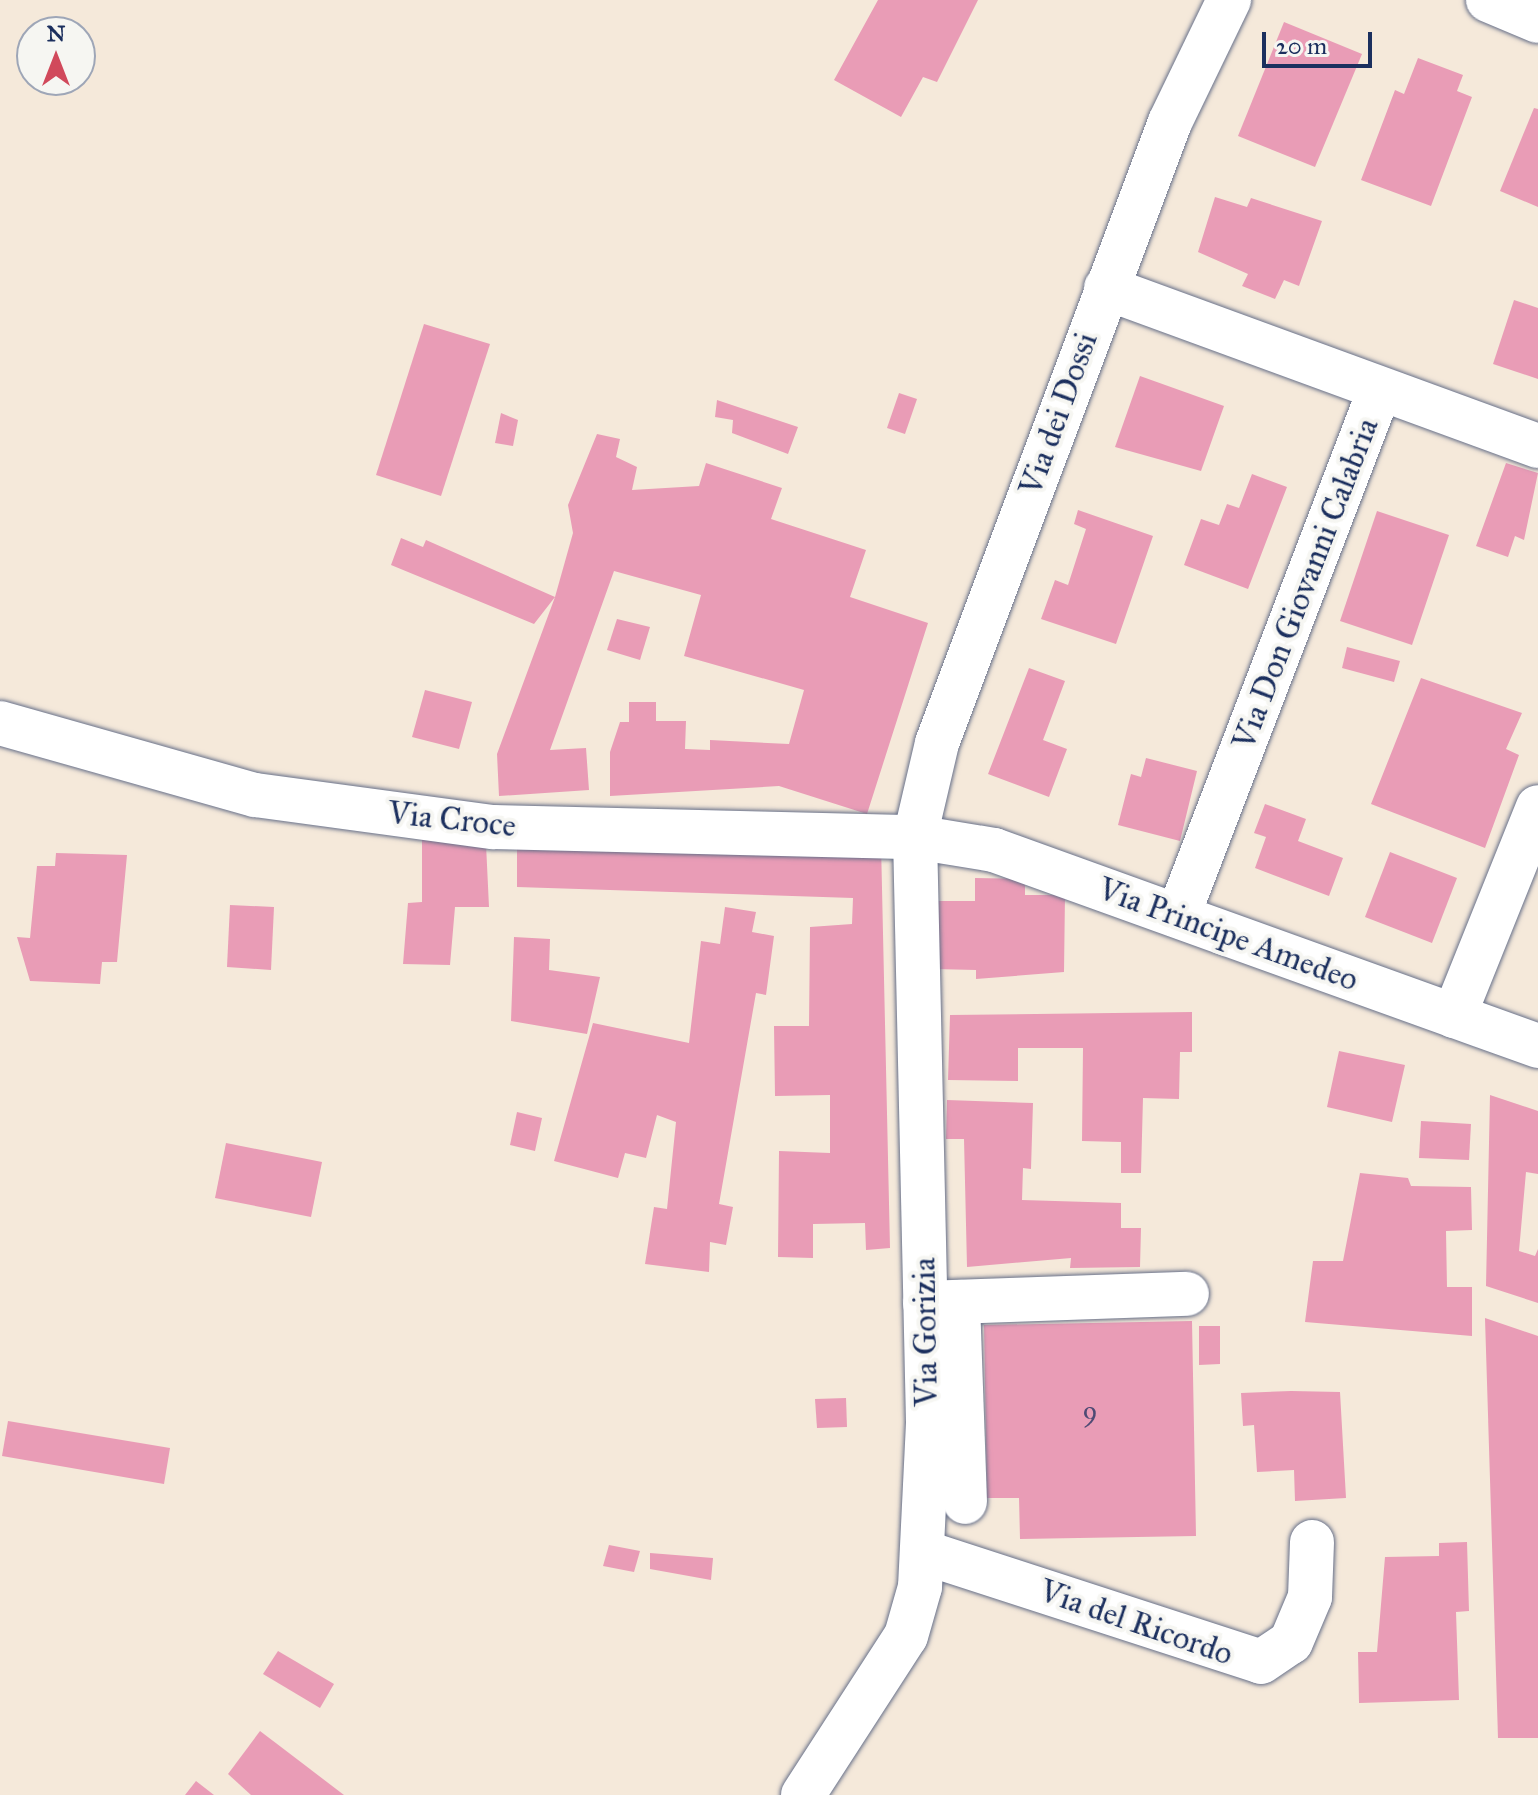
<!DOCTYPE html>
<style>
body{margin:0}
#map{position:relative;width:1538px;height:1795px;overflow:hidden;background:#f5e9da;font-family:"IM FELL Great Primer",serif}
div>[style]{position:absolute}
.building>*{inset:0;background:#e99cb6}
.roads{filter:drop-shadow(0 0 2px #677089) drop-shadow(0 0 2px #677089)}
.minor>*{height:44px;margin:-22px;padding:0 22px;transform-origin:22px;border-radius:22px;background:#fff}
span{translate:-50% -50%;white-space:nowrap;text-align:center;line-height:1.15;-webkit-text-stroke:8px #f6f6f2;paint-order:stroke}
.number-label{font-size:28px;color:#4e4a74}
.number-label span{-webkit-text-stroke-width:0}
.street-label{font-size:32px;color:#1b2f5e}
.north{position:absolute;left:16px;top:16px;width:80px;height:80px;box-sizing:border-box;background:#f6f6f2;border:2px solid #9ea6b7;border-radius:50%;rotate:0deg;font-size:22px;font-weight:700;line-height:32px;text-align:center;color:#1b2f5e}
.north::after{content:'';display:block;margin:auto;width:28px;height:36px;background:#d1495b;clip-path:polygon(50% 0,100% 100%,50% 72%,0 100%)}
.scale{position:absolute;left:1262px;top:32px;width:110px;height:36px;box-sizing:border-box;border:4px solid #1b2f5e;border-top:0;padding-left:10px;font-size:24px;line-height:28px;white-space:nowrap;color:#1b2f5e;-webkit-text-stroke:6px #f6f6f2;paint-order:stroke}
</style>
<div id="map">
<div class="building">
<i style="clip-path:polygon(878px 0,978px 0,937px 82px,923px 77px,901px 117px,834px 80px)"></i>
<i style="clip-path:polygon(1284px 22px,1362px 54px,1315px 167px,1238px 136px)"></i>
<i style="clip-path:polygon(1418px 58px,1463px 75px,1457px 91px,1472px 97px,1431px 206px,1361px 180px,1395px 90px,1404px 94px)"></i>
<i style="clip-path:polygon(1534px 108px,1538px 109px,1538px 207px,1500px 191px)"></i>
<i style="clip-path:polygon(1215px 197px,1247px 207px,1251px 198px,1322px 221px,1299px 286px,1284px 280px,1275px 299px,1242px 286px,1248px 274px,1198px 252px)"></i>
<i style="clip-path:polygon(1514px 300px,1538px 308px,1538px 379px,1493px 364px)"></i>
<i style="clip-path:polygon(424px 324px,490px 344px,441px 496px,376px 475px)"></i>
<i style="clip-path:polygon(1140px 376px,1224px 406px,1201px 471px,1115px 447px)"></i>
<i style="clip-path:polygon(899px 393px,917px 399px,905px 434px,887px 428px)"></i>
<i style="clip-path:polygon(717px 400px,798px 427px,788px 454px,732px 433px,733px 420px,715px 417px)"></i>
<i style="clip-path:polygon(501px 413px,518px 420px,513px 446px,495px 443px)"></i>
<i style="clip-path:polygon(597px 434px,620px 439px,616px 457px,637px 467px,632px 490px,699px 486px,706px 463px,782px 488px,771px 519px,866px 550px,850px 597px,928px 623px,867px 814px,779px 786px,610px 796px,610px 752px,620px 722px,629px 722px,629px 702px,656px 702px,656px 721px,686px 721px,685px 749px,710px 750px,710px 740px,789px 744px,804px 690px,684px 656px,701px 595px,614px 571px,550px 750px,586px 748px,589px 790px,499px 796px,497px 754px,555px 597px,534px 624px,391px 565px,401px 538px,423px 547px,426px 540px,555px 597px,573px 533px,568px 505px)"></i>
<i style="clip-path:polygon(1506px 463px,1538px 473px,1524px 540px,1515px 536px,1508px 557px,1476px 546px)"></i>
<i style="clip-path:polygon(1252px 474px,1287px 487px,1248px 589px,1184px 565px,1201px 519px,1219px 525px,1227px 504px,1239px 508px)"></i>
<i style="clip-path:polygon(1078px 510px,1153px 536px,1116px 644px,1041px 619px,1055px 580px,1068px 585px,1086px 529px,1074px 524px)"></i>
<i style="clip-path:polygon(1377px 511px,1449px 535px,1412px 645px,1340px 621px)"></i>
<i style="clip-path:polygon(617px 619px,650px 627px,640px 660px,607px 650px)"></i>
<i style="clip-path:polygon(1347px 647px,1400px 661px,1394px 682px,1342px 668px)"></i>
<i style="clip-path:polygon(1029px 668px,1065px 681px,1043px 740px,1067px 749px,1049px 797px,988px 774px)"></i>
<i style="clip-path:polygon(1421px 678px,1522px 713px,1506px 749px,1519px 755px,1485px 848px,1371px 804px)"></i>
<i style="clip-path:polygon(425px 690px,472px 702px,459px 749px,412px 737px)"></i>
<i style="clip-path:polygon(1146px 758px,1197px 771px,1180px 841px,1118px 825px,1131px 774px,1141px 777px)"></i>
<i style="clip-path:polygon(1265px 804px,1306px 819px,1298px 841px,1343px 858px,1329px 896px,1255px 868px,1266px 837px,1254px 833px)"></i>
<i style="clip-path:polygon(422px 819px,486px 844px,489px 907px,455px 907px,450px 965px,403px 964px,408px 903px,422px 902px)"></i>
<i style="clip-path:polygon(517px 830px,881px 843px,890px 1248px,866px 1250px,865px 1223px,813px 1224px,813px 1258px,778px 1257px,779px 1151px,830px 1153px,830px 1095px,775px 1096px,774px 1026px,809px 1026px,810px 927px,852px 924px,853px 898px,517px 887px)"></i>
<i style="clip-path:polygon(1390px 852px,1457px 878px,1432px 943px,1365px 917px)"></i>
<i style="clip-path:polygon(56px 853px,127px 855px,117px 962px,102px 962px,100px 984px,30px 981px,17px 937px,30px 938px,37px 866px,55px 866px)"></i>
<i style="clip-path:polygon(975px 878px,1025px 879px,1025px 895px,1065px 895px,1064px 972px,976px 979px,976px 970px,934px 969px,935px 901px,975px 901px)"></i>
<i style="clip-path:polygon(230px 905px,274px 907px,271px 970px,227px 967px)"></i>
<i style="clip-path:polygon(725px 907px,756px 912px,752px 932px,774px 936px,766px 995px,756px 993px,719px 1204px,733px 1207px,726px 1245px,710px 1242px,709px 1272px,645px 1264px,654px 1207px,667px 1209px,676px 1122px,657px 1115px,646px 1158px,625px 1153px,618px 1178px,554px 1161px,593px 1023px,689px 1043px,701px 941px,720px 944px)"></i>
<i style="clip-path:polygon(514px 937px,550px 939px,549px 970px,600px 977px,587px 1034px,511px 1021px)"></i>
<i style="clip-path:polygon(1192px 1012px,1192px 1052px,1180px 1052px,1179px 1099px,1143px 1098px,1141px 1173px,1121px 1173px,1121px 1142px,1082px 1141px,1083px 1048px,1018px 1048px,1018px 1081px,948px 1080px,950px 1015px)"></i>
<i style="clip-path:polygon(1339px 1051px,1405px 1065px,1392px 1122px,1327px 1107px)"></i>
<i style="clip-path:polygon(1490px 1095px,1538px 1111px,1538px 1174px,1526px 1172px,1519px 1251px,1535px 1256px,1538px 1249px,1538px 1303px,1486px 1286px)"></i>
<i style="clip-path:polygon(947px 1100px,1033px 1103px,1031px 1169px,1023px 1168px,1022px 1200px,1121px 1203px,1121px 1228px,1141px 1228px,1140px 1267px,1070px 1268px,1071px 1258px,967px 1267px,964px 1139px,946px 1139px)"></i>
<i style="clip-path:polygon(517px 1112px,542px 1118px,535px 1151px,510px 1145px)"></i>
<i style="clip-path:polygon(1421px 1121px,1471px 1124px,1469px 1160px,1419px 1158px)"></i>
<i style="clip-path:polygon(226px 1143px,322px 1162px,311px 1217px,215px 1198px)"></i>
<i style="clip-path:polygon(1360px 1173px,1408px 1178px,1411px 1186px,1471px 1187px,1472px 1230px,1446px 1231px,1447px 1287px,1472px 1287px,1472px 1336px,1305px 1322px,1313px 1261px,1343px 1261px)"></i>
<i style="clip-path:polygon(1485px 1318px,1538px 1336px,1538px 1738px,1498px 1738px)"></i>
<i style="clip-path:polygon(1192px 1321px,1196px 1536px,1020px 1539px,1019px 1498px,987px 1498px,984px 1325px)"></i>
<i style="clip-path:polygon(1199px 1326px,1220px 1326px,1220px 1364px,1199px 1365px)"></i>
<i style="clip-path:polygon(1291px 1391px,1340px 1392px,1346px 1498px,1295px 1501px,1294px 1470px,1257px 1472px,1254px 1425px,1243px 1426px,1241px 1393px)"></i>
<i style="clip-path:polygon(846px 1398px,847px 1427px,817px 1428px,815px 1399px)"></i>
<i style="clip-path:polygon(8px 1421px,170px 1448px,164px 1484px,2px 1456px)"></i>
<i style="clip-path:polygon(1467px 1542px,1469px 1611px,1456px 1612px,1459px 1700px,1359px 1703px,1358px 1652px,1377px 1652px,1385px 1557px,1439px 1556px,1439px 1543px)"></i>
<i style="clip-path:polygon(609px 1545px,640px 1551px,634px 1572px,603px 1566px)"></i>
<i style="clip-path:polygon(650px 1553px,713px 1558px,711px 1580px,650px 1569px)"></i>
<i style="clip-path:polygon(278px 1651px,334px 1684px,320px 1708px,263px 1674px)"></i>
<i style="clip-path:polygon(260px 1731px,285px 1750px,344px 1795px,251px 1795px,228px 1774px)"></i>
<i style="clip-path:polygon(196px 1781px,214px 1795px,185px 1795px)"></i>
</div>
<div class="roads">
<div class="minor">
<i style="left:1488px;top:0;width:54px;rotate:22.8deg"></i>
<i style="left:1106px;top:288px;width:460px;rotate:20.1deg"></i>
<i style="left:0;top:723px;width:265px;rotate:15.8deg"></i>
<i style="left:255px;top:795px;width:240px;rotate:7.7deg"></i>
<i style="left:493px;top:827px;width:422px;rotate:1.4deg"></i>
<i style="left:915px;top:837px;width:80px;rotate:9.3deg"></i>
<i style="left:994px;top:850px;width:578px;rotate:19.81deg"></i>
<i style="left:1178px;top:916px;width:564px;rotate:-69.03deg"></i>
<i style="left:1454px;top:1016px;width:225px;rotate:-68.1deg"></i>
<i style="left:958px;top:1302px;width:200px;rotate:88deg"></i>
<i style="left:925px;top:1303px;width:262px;rotate:-2deg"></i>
<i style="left:923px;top:1552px;width:355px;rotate:18deg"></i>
<i style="left:1261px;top:1662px;width:36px;rotate:-34deg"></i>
<i style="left:1291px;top:1642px;width:49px;rotate:-67.1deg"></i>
<i style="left:1310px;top:1597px;width:55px;rotate:-87.9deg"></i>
<i style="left:803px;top:1795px;width:189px;rotate:-57.1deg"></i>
<i style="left:906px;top:1636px;width:51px;rotate:-74.1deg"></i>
<i style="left:920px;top:1587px;width:165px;rotate:-87.2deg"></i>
<i style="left:928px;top:1422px;width:585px;rotate:-91.27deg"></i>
<i style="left:915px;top:837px;width:97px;rotate:-76.8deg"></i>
<i style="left:937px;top:743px;width:663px;rotate:-69.43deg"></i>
<i style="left:1170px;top:122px;width:136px;rotate:-64.2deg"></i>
</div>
</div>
<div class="number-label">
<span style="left:1090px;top:1411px">9</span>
</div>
<div class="street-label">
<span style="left:1059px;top:414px;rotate:-70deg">Via dei Dossi</span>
<span style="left:1306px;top:584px;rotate:-69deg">Via Don Giovanni Calabria</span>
<span style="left:452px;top:820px;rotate:6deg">Via Croce</span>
<span style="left:1228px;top:935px;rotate:20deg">Via Principe Amedeo</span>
<span style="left:926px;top:1332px;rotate:-91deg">Via Gorizia</span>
<span style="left:1136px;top:1623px;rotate:19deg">Via del Ricordo</span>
</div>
<div class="north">N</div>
<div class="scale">20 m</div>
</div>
